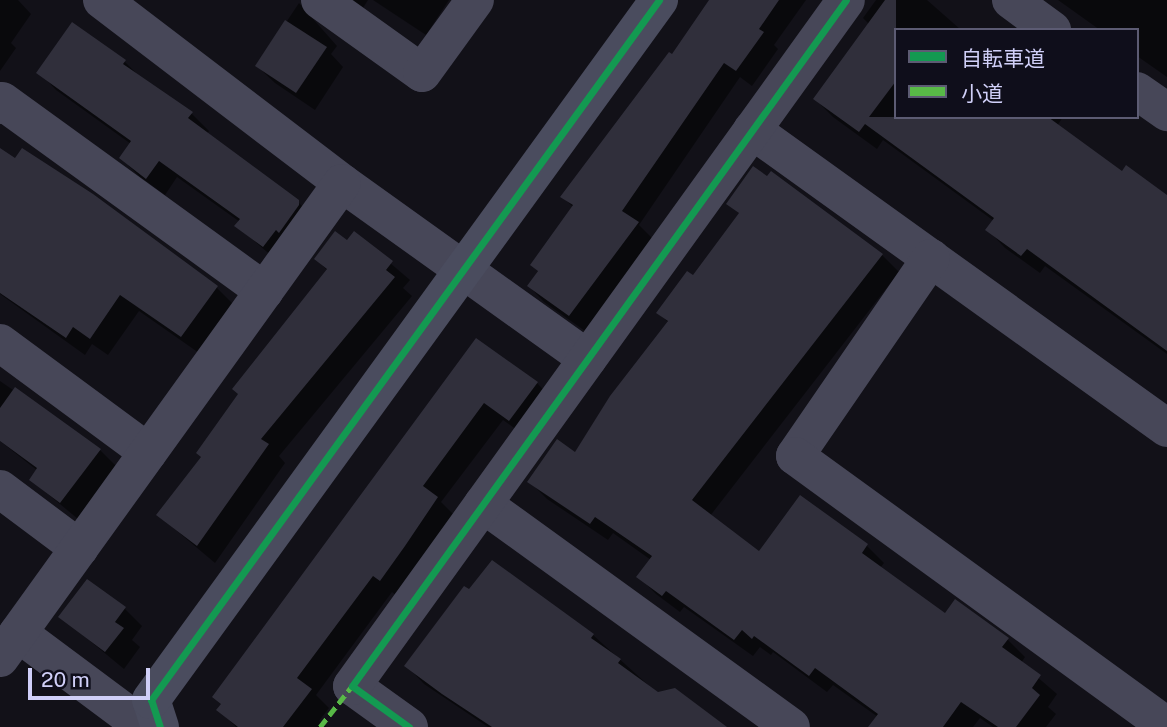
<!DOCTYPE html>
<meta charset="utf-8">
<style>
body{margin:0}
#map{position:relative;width:1167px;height:727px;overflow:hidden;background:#121118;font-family:"Public Sans","Noto Sans JP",sans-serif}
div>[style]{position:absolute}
.shadow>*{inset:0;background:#0007}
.building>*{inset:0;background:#302f3b}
.street>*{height:38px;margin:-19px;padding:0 19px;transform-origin:19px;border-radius:19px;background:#474758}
.secondary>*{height:38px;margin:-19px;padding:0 19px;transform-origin:19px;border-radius:19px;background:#4a4c5e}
.quiet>*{height:5px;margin-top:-2.5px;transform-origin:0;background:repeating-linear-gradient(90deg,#58b947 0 10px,transparent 0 15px)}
.cycleway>*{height:7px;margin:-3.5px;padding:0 3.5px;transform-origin:3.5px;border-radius:3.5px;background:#139951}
span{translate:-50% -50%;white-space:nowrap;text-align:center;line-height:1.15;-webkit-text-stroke:7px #0f0e1b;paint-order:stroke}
.legend{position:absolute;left:894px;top:28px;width:245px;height:91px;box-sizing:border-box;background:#0f0e1b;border:2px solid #5c5b73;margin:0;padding:9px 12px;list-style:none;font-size:21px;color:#d0cff8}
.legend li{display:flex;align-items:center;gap:14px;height:35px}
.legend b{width:35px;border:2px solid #5c5b73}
.scale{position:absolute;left:28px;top:668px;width:122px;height:32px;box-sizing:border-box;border:4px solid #d0cff8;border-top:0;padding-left:9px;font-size:21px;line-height:24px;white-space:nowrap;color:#d0cff8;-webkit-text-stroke:5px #0f0e1b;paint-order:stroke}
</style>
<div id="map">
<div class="shadow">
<i style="clip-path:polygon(0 0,18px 0,31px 14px,11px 43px,16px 48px,0 71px)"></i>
<i style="clip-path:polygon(350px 0,368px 0,363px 8px)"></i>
<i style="clip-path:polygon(373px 0,449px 0,426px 35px)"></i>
<i style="clip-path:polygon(711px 0,806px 0,774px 45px,778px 49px,752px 86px,740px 77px,639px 225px,653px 239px,585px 331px,544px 302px,529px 286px,574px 208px,563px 197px,672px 56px)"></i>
<i style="clip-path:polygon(876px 0,927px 0,960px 29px,896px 30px,896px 117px,1063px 117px,1057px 126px,1122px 174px,1167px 198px,1167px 354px,1045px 266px,1040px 273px,1005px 248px,988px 230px,994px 221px,883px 140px,877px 149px,833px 117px,815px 99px,869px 24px,863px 18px)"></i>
<i style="clip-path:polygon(1058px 0,1167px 0,1167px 77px,1137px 56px,1137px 30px,1100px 30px)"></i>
<i style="clip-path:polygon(299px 3px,337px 46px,331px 54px,343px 67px,315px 110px,275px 83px,257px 66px)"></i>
<i style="clip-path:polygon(125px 62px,141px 78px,192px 114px,209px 131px,207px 134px,298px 202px,316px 220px,281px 264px,237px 226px,240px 222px,177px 177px,165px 195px,139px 176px,121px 158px,131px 144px,56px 90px,39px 72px)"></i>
<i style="clip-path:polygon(0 150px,216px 287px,234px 305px,199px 353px,139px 311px,108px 355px,92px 344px,85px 355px,0 294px)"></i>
<i style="clip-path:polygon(729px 203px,882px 255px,899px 272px,710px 516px,759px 553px,867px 546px,884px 563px,880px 568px,945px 616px,1008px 640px,1025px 657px,1021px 663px,1057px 694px,1048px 707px,1056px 714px,1046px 727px,993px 727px,980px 718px,973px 727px,874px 727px,878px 717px,833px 685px,827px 692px,773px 652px,771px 655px,760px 647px,753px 656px,684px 607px,680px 612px,656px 594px,639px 577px,651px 560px,613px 533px,608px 540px,547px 499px,529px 481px,575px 454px,669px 323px,658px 313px,694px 278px,740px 214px)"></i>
<i style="clip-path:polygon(355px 233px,410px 280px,403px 288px,412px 296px,279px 456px,285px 463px,215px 563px,158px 515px,203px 458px,328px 271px,316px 259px,347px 242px)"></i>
<i style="clip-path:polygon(477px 341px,537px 383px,554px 401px,528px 438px,503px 420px,441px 502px,455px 516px,398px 597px,392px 592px,316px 695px,329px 708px,319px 721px,327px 727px,236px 727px,219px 710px)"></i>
<i style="clip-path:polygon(0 381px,100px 450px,118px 468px,78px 519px,31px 480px,38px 471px,0 441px)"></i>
<i style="clip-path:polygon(125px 609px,142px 626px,132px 640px,140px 647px,124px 669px,61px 617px)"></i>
<i style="clip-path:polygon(593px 635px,658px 694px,720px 727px,488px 727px,424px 684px,407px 666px)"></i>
</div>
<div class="building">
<i style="clip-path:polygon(709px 0,779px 0,759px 29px,764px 32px,736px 71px,724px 63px,622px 211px,639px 222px,569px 316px,527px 286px,538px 271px,530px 265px,573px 205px,560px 197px,669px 52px,672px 54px)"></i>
<i style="clip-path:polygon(885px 0,896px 0,896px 81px,869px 117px,1048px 117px,1122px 171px,1126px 165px,1167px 195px,1167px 351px,1027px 249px,1021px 256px,985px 230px,994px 218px,865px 124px,859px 132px,813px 99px)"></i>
<i style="clip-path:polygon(285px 20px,327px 47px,296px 93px,255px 66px)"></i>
<i style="clip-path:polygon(72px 22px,126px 60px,123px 64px,193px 112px,188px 118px,299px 200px,299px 205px,279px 233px,276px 230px,263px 247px,234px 226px,240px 219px,159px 161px,146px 179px,119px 158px,131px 141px,36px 73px)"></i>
<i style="clip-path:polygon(0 148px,15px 158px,22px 148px,93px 194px,218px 286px,181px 337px,120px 295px,90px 339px,73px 327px,66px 338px,0 293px)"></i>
<i style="clip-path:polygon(753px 166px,767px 176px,771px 171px,883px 254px,692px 500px,759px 551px,800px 495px,868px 544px,862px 553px,945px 613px,955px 599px,1009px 638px,1002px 647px,1041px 675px,1032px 688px,1040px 695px,1016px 727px,998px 727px,961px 702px,943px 727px,868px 727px,878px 714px,815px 668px,809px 676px,754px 636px,752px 639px,742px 630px,734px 640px,666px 591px,662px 596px,636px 577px,652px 556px,595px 517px,590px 524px,527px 482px,557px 439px,575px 452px,610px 396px,668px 321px,656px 313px,687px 271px,693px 275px,739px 213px,726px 204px)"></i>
<i style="clip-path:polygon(335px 231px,347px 240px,354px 231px,393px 261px,386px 270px,395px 277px,261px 439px,269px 444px,197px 546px,156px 515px,201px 457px,196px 453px,238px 394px,232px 389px,327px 269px,314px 259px)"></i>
<i style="clip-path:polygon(476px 338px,538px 382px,509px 421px,484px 403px,423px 486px,438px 497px,405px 546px,380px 581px,373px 576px,297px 678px,312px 689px,283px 727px,238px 727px,216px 710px,221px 704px,212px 697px)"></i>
<i style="clip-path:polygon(15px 387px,101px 449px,60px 503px,29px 480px,37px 468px,0 441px,0 408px)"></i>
<i style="clip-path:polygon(492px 560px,594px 634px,591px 638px,621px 659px,618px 663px,658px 692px,675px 688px,727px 727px,492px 727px,442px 694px,404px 666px,464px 586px,469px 589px)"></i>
<i style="clip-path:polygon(87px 579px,126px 607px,115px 622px,124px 628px,105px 652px,58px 617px)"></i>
</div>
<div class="street">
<i style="left:102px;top:0;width:302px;rotate:37.3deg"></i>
<i style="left:342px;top:183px;width:302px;rotate:35.6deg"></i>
<i style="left:320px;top:0;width:125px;rotate:35.6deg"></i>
<i style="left:422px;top:73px;width:90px;rotate:-54deg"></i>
<i style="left:1011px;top:0;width:51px;rotate:36.2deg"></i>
<i style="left:1137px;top:91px;width:37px;rotate:35deg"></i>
<i style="left:0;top:105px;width:4px;rotate:-63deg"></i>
<i style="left:2px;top:101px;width:324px;rotate:35.9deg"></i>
<i style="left:752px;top:130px;width:511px;rotate:35.68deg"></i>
<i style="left:931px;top:258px;width:240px;rotate:124.5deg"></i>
<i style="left:795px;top:456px;width:460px;rotate:36deg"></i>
<i style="left:0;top:343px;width:184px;rotate:36.4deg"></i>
<i style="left:0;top:489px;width:99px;rotate:36.8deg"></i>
<i style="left:483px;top:504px;width:380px;rotate:35.9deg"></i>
<i style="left:18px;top:633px;width:157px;rotate:36.7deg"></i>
<i style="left:0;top:658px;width:585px;rotate:-54.25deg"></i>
<i style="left:409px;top:727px;width:70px;rotate:-144.3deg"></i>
<i style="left:352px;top:686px;width:845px;rotate:-54.24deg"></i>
</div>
<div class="secondary">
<i style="left:160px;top:727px;width:28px;rotate:-108deg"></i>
<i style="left:151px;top:700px;width:865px;rotate:-54.03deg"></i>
</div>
<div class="quiet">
<i style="left:320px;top:727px;width:52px;rotate:-52deg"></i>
</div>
<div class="cycleway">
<i style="left:160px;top:727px;width:28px;rotate:-108deg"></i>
<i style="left:151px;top:700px;width:865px;rotate:-54.03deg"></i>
<i style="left:409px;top:727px;width:70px;rotate:-144.3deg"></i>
<i style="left:352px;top:686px;width:845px;rotate:-54.24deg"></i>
</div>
<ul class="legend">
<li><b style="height:9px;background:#139951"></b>自転車道</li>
<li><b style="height:9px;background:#58b947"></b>小道</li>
</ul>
<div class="scale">20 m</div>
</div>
